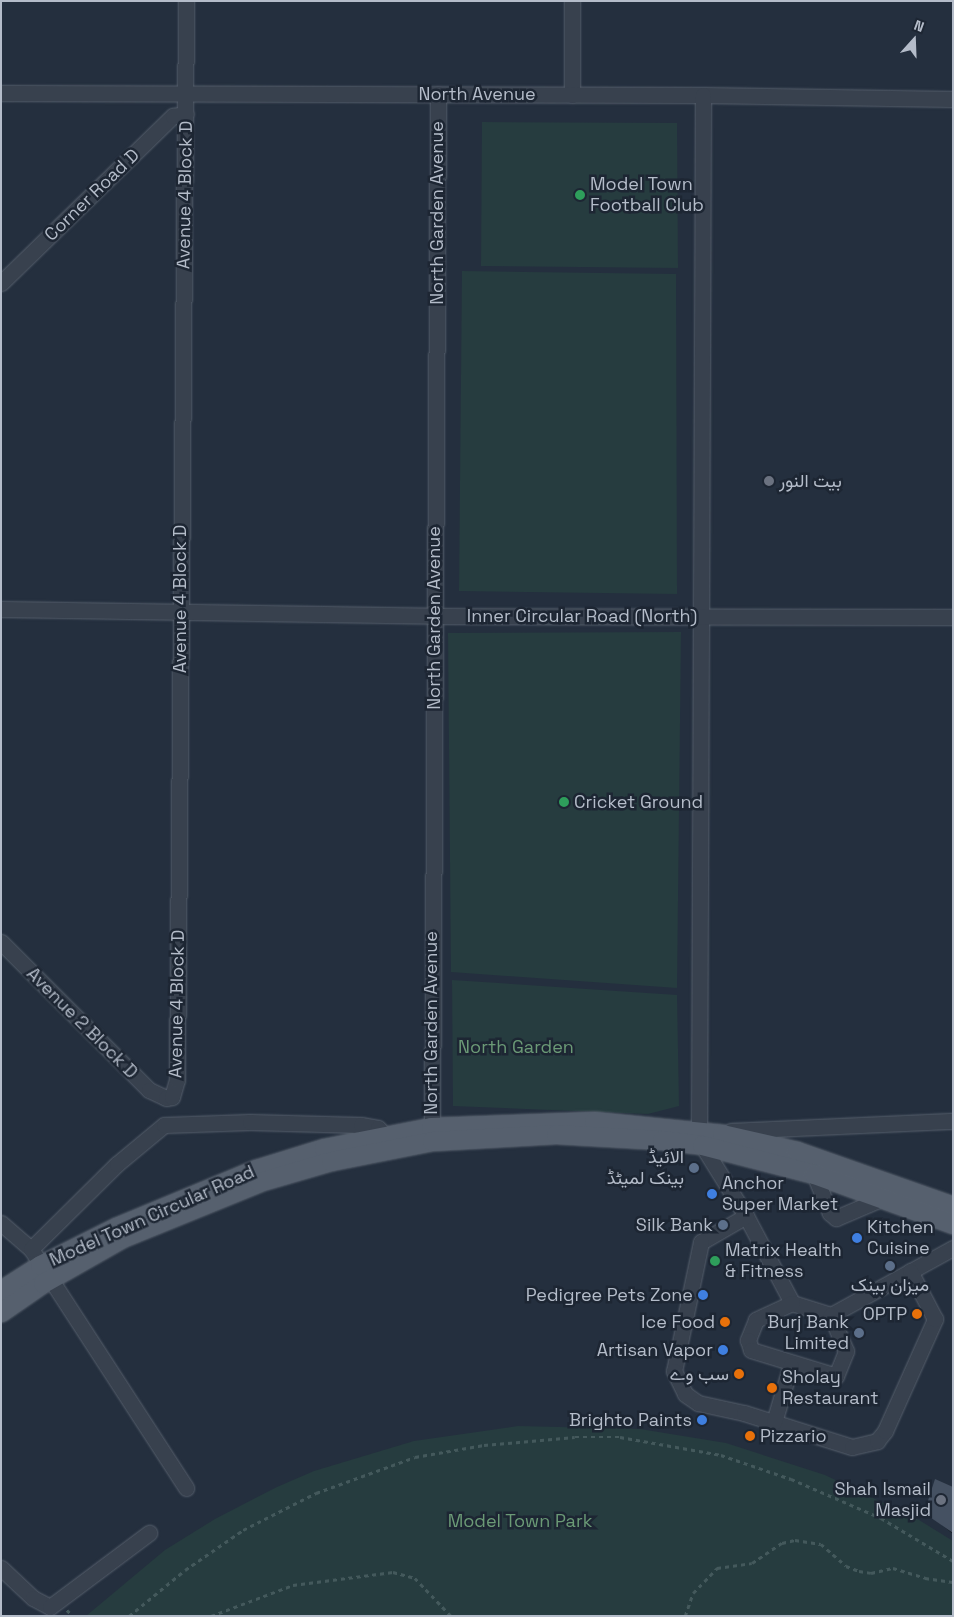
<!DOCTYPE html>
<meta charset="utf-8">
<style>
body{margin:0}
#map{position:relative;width:954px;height:1617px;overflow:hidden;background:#242f3e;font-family:"Space Grotesk",Vazirmatn,sans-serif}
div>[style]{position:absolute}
.green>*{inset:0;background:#263c3f}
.shadow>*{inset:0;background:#0007}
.building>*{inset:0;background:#455162}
.path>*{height:2.5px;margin-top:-1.25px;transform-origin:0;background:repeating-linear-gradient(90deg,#44595c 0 4px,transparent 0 8px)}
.roads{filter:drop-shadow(0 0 1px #565f6c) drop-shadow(0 0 1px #565f6c)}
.minor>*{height:15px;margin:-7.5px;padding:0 7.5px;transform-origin:7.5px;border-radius:7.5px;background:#38414e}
.major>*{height:19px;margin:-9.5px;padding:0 9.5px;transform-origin:9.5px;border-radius:9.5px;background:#56606e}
.dots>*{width:14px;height:14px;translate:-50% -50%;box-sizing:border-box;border:2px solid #1d2633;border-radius:50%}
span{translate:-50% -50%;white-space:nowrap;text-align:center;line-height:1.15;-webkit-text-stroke:5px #1d2633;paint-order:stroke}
.street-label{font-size:18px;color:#b4bcc9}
.poi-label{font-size:18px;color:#b4bcc9}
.left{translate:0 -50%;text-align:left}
.right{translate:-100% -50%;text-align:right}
.park-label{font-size:18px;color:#6b9a76}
.frame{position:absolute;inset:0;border:2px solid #b4bcc9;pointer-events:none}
.north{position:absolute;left:889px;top:15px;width:50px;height:50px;-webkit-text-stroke:4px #1d2633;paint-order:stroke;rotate:20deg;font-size:14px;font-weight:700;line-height:20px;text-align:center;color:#b4bcc9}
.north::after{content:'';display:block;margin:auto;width:18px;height:22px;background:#b4bcc9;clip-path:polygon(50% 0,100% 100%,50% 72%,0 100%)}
</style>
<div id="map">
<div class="green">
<i style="clip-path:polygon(482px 122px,677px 123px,678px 268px,481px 266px)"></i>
<i style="clip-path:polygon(462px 271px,676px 274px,677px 594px,459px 591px)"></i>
<i style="clip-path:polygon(681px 632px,677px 988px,451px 972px,448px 633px)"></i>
<i style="clip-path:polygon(452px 980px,677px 995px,679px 1106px,648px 1114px,453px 1106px)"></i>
<i style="clip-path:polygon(518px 1426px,640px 1429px,726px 1443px,825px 1475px,919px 1520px,953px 1541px,953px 1616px,86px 1616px,165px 1550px,215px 1519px,277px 1487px,314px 1471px,414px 1441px)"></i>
</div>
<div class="shadow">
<i style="clip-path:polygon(953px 1488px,953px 1534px,926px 1512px)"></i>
</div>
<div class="building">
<i style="clip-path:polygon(935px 1479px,953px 1487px,953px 1533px,924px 1513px)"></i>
</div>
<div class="path">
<i style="left:67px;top:1610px;width:8px;rotate:45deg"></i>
<i style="left:129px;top:1616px;width:72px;rotate:-39.4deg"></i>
<i style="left:185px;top:1570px;width:70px;rotate:-34.6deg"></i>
<i style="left:243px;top:1530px;width:82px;rotate:-26.9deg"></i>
<i style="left:316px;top:1493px;width:105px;rotate:-20deg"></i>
<i style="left:415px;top:1457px;width:70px;rotate:-9.9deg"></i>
<i style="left:484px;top:1445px;width:91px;rotate:-5deg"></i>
<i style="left:575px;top:1437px;width:45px"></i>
<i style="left:620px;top:1437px;width:103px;rotate:10.1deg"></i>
<i style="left:721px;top:1455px;width:74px;rotate:18.9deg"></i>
<i style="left:791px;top:1479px;width:98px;rotate:23.4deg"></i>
<i style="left:881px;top:1518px;width:84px;rotate:30.8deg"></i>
<i style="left:211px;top:1616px;width:88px;rotate:-20.7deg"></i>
<i style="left:293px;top:1585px;width:101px;rotate:-7.4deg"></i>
<i style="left:393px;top:1572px;width:23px;rotate:15deg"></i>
<i style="left:415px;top:1578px;width:52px;rotate:46.5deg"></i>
<i style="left:685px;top:1616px;width:24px;rotate:-71deg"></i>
<i style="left:693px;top:1593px;width:35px;rotate:-46deg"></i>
<i style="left:717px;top:1568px;width:35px;rotate:-8deg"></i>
<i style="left:752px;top:1563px;width:36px;rotate:-34deg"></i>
<i style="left:782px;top:1543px;width:13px;rotate:-13deg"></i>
<i style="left:795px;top:1540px;width:26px;rotate:9deg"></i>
<i style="left:821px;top:1544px;width:33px;rotate:41deg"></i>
<i style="left:846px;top:1566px;width:14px;rotate:21deg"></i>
<i style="left:859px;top:1571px;width:12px;rotate:9deg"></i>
<i style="left:871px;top:1573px;width:23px;rotate:-13deg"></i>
<i style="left:893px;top:1568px;width:34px;rotate:17deg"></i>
<i style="left:925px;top:1578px;width:28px;rotate:8deg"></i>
</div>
<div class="roads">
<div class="minor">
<i style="left:572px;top:1px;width:94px;rotate:90deg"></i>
<i style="left:1px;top:93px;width:702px;rotate:0.16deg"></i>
<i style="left:703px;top:95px;width:250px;rotate:0.9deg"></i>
<i style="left:703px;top:95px;width:1036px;rotate:90.22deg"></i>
<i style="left:699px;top:1131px;width:14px;rotate:78deg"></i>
<i style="left:702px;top:1145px;width:84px;rotate:58.2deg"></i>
<i style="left:746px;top:1216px;width:98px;rotate:62.1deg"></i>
<i style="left:792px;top:1303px;width:41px;rotate:17.1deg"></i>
<i style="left:831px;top:1315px;width:139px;rotate:-28.8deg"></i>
<i style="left:1px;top:283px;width:240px;rotate:-44.2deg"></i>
<i style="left:173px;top:116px;width:13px;rotate:-9deg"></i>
<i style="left:1px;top:609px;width:434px;rotate:0.9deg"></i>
<i style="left:435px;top:616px;width:518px;rotate:0.11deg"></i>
<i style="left:1px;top:942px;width:209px;rotate:45deg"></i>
<i style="left:149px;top:1090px;width:19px;rotate:25deg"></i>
<i style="left:166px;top:1098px;width:6px;rotate:-9deg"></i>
<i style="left:172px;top:1097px;width:18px;rotate:-74deg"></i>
<i style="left:177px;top:1080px;width:1079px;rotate:-89.52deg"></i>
<i style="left:731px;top:1131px;width:222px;rotate:-2.6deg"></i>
<i style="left:432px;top:1137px;width:1043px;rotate:-89.67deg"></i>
<i style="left:814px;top:1174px;width:42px;rotate:67.7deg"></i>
<i style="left:830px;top:1213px;width:8px;rotate:40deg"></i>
<i style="left:836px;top:1218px;width:51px;rotate:-23.1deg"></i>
<i style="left:746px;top:1216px;width:52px;rotate:150deg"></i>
<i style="left:701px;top:1242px;width:132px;rotate:101.8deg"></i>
<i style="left:674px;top:1371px;width:25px;rotate:64deg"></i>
<i style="left:685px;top:1394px;width:16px;rotate:35deg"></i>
<i style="left:698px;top:1403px;width:47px;rotate:12.3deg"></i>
<i style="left:744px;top:1413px;width:113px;rotate:17.5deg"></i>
<i style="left:852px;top:1447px;width:26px;rotate:-13deg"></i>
<i style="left:877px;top:1441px;width:13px;rotate:-51deg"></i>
<i style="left:885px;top:1431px;width:123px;rotate:-65.9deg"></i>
<i style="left:935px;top:1319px;width:54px;rotate:-117.5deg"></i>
<i style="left:1px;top:1223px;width:40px;rotate:41deg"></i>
<i style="left:31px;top:1249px;width:285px;rotate:57deg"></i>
<i style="left:31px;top:1249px;width:121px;rotate:-44.7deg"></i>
<i style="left:117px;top:1164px;width:61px;rotate:-39.7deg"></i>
<i style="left:164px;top:1125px;width:86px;rotate:-2deg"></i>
<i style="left:250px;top:1122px;width:111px;rotate:1.5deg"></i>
<i style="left:361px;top:1125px;width:17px;rotate:10deg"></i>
<i style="left:378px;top:1128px;width:9px;rotate:49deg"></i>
<i style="left:792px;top:1303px;width:40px;rotate:155deg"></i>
<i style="left:756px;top:1320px;width:22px;rotate:112deg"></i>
<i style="left:748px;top:1340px;width:10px;rotate:73deg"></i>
<i style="left:751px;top:1350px;width:89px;rotate:17deg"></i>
<i style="left:836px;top:1376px;width:27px;rotate:-68deg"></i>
<i style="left:846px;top:1351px;width:39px;rotate:-113deg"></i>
<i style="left:774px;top:1422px;width:59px;rotate:-73.4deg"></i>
<i style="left:1px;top:1568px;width:44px;rotate:43.2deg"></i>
<i style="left:33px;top:1598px;width:19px;rotate:28deg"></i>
<i style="left:50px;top:1607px;width:124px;rotate:-36.8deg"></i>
</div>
<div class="major">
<i style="left:1px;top:1290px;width:46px;rotate:-32.7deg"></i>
<i style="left:40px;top:1265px;width:85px;rotate:-26.6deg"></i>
<i style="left:116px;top:1227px;width:152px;rotate:-22.5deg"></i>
<i style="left:256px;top:1169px;width:71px;rotate:-17.2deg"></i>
<i style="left:324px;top:1148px;width:109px;rotate:-11.1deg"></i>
<i style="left:431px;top:1127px;width:163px;rotate:-2.1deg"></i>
<i style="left:594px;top:1121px;width:129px;rotate:5.8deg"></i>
<i style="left:722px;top:1134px;width:77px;rotate:12.8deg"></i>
<i style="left:797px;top:1151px;width:165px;rotate:19.4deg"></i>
<i style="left:1px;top:1312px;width:51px;rotate:-34.6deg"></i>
<i style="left:43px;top:1283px;width:91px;rotate:-29.7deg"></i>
<i style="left:122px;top:1238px;width:148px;rotate:-22.2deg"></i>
<i style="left:259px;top:1182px;width:75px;rotate:-16.3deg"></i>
<i style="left:331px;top:1161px;width:103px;rotate:-11.2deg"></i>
<i style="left:432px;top:1141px;width:124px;rotate:-3.2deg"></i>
<i style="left:556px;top:1134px;width:106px;rotate:3.2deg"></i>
<i style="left:662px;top:1140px;width:40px;rotate:7.1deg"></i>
<i style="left:702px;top:1145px;width:116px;rotate:14.5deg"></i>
<i style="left:814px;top:1174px;width:148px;rotate:19.8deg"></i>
</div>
</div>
<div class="dots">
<i style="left:580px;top:195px;background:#2e9e5b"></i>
<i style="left:769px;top:481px;background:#6b7280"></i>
<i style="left:564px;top:802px;background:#2e9e5b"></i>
<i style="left:694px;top:1168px;background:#5c6f8a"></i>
<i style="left:712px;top:1194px;background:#3f7fe0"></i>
<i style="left:723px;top:1225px;background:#5c6f8a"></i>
<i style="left:857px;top:1238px;background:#3f7fe0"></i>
<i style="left:715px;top:1261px;background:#2e9e5b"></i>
<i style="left:890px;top:1266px;background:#5c6f8a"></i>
<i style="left:703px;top:1295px;background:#3f7fe0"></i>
<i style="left:917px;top:1314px;background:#e8710a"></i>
<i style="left:725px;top:1322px;background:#e8710a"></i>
<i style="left:859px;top:1333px;background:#5c6f8a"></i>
<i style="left:723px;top:1350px;background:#3f7fe0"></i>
<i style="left:739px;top:1374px;background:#e8710a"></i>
<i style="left:772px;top:1388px;background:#e8710a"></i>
<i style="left:702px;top:1420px;background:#3f7fe0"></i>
<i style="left:750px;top:1436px;background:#e8710a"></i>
<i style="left:941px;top:1500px;background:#6b7280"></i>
</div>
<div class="street-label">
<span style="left:477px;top:94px">North Avenue</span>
<span style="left:92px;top:195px;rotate:-44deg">Corner Road D</span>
<span style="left:185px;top:195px;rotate:-89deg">Avenue 4 Block D</span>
<span style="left:437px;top:213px;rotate:-90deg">North Garden Avenue</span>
<span style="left:180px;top:599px;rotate:-90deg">Avenue 4 Block D</span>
<span style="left:582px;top:616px">Inner Circular Road (North)</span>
<span style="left:434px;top:618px;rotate:-90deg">North Garden Avenue</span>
<span style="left:177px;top:1004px;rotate:-89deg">Avenue 4 Block D</span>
<span style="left:82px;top:1023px;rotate:45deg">Avenue 2 Block D</span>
<span style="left:431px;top:1023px;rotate:-90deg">North Garden Avenue</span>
<span style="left:152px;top:1216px;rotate:-24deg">Model Town Circular Road</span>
</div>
<div class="poi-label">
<span class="left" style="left:590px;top:195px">Model Town<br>Football Club</span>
<span class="left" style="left:779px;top:481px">بیت النور</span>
<span class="left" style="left:574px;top:802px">Cricket Ground</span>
<span class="right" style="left:684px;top:1168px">الائیڈ<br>بینک لمیٹڈ</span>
<span class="left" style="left:722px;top:1194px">Anchor<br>Super Market</span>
<span class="right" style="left:713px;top:1225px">Silk Bank</span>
<span class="left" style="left:867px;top:1238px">Kitchen<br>Cuisine</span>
<span class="left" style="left:725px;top:1261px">Matrix Health<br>&amp; Fitness</span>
<span style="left:890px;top:1285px">میزان بینک</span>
<span class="right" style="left:693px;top:1295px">Pedigree Pets Zone</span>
<span class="right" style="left:907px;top:1314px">OPTP</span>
<span class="right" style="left:715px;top:1322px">Ice Food</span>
<span class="right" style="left:849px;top:1333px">Burj Bank<br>Limited</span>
<span class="right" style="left:713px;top:1350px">Artisan Vapor</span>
<span class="right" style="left:729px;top:1374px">سب وے</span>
<span class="left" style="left:782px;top:1388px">Sholay<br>Restaurant</span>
<span class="right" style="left:692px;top:1420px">Brighto Paints</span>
<span class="left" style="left:760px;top:1436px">Pizzario</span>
<span class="right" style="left:931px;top:1500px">Shah Ismail<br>Masjid</span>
</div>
<div class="park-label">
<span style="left:516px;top:1047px">North Garden</span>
<span style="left:520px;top:1521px">Model Town Park</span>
</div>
<div class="frame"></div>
<div class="north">N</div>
</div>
